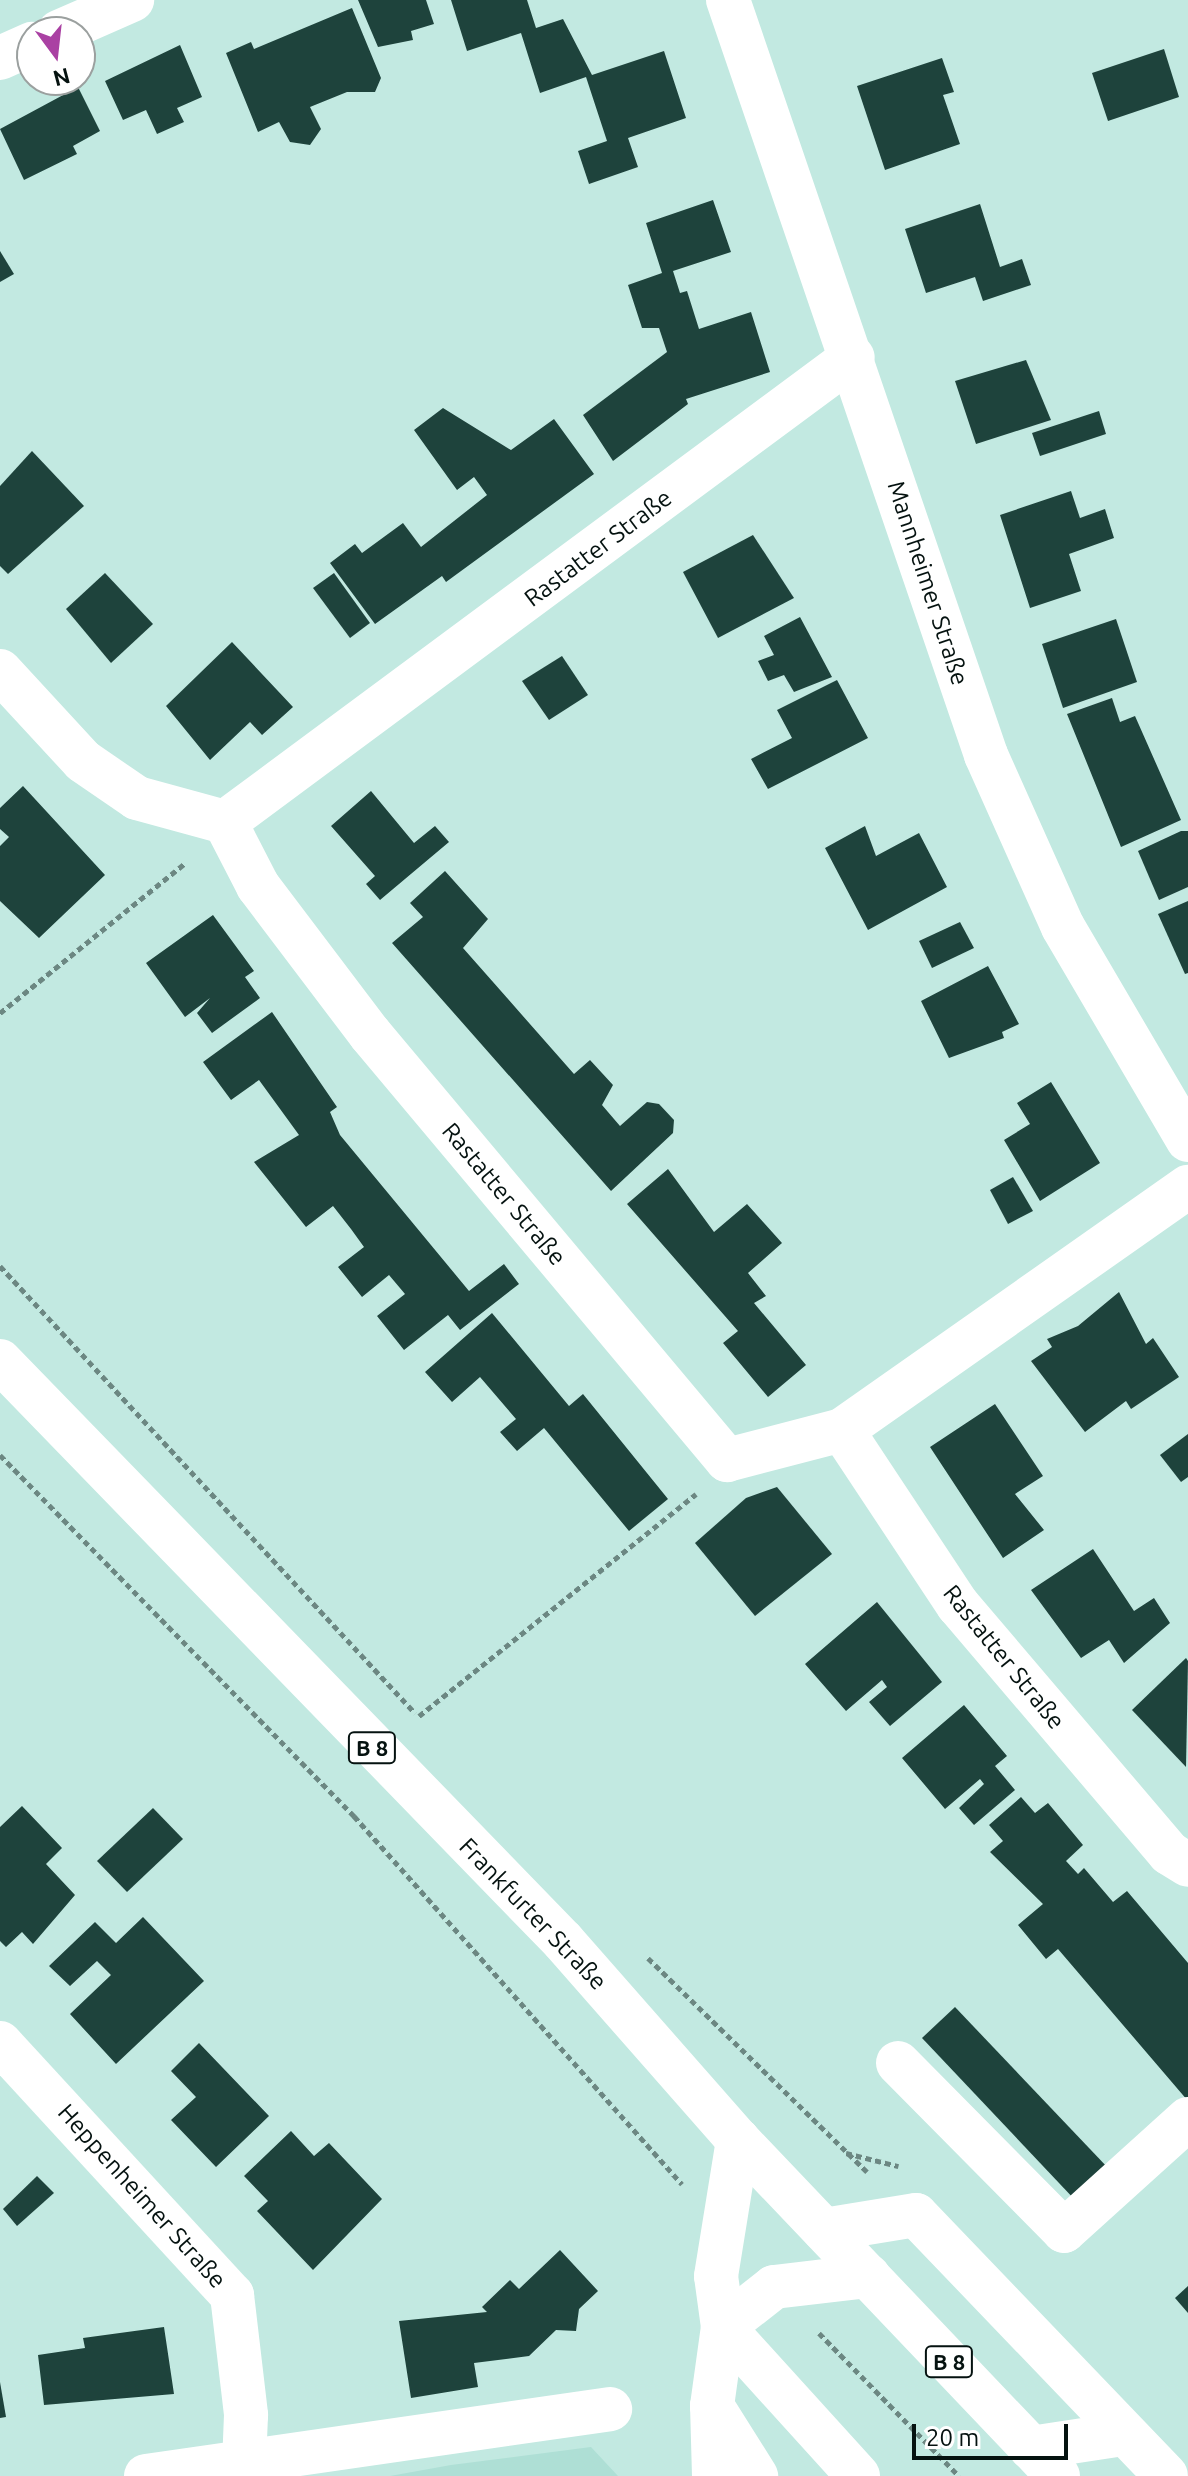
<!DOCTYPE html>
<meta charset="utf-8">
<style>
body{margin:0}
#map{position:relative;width:1188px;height:2476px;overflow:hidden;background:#c2e9e1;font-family:Ubuntu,sans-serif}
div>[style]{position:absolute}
.built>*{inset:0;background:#aedfd5}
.building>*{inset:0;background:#1e433c}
.path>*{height:5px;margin-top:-2.5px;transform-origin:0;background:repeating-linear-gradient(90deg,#6c8782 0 6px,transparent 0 10px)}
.minor>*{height:44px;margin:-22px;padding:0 22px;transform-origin:22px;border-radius:22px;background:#fff}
.major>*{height:44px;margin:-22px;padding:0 22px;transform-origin:22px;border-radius:22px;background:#fff}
span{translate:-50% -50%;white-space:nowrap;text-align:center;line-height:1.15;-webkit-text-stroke:8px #fff;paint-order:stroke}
.shield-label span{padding:2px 6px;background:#fff;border:2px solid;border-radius:6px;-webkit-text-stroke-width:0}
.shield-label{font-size:22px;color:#051210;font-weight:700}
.street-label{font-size:24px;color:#051210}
.north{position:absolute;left:16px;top:16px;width:80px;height:80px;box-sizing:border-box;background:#fff;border:2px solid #9ba09f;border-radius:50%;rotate:165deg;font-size:22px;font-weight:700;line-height:32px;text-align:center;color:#051210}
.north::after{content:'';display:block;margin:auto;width:28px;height:36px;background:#aa41a3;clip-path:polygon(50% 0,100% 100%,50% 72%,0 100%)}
.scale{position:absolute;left:912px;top:2424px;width:156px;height:36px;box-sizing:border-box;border:4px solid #051210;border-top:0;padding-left:10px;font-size:24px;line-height:28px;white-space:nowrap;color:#051210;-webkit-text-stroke:6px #fff;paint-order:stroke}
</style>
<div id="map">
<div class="built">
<i style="clip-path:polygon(591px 2447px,618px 2476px,390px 2476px,451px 2465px)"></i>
</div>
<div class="building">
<i style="clip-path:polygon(358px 0,426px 0,434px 24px,411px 31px,413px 40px,378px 47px)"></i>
<i style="clip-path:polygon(451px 0,527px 0,536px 28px,563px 19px,592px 75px,664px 51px,686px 118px,628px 138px,638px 167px,589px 184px,578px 151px,607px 141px,586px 77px,540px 93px,521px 33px,467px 51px)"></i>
<i style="clip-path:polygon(352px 8px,381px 78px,375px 92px,347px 92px,310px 107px,321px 129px,310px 145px,290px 142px,279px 122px,258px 132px,226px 53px,251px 42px,254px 49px)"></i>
<i style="clip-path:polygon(180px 45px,202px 97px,177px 108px,184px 122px,157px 134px,146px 110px,123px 120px,105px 81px)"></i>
<i style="clip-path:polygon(1164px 49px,1179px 97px,1108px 121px,1092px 73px)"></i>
<i style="clip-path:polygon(942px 58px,954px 92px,943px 95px,960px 144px,885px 170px,857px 86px)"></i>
<i style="clip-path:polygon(78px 87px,100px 131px,73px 146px,77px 154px,24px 180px,0 129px)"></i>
<i style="clip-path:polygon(713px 200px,731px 252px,673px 271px,680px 293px,687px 291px,699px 329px,751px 312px,770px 372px,686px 399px,688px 404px,613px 461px,583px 415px,667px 352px,659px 328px,642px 328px,628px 285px,662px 273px,646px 223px)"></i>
<i style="clip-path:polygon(980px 204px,1000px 267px,1022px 259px,1031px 285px,983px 301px,975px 277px,926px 293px,905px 229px)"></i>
<i style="clip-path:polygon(0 251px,14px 274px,0 282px)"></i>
<i style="clip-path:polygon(1026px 360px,1051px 420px,976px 444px,955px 381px)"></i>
<i style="clip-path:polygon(443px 408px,511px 450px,554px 419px,594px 474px,446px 582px,442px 576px,375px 624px,330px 563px,355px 544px,362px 553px,403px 523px,421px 547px,487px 495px,474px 477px,457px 490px,414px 430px)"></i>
<i style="clip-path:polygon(1099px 411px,1106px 434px,1040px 456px,1032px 433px)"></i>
<i style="clip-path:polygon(32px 451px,84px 506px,8px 574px,0 566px,0 486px)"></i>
<i style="clip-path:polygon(1071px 491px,1080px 518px,1105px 509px,1114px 538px,1069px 554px,1081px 591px,1030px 608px,1000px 515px)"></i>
<i style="clip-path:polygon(753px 535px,794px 598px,718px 638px,683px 572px)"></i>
<i style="clip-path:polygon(105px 573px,153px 624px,111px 663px,66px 609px)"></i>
<i style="clip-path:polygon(334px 573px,370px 623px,350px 638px,313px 588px)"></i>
<i style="clip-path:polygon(800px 617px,832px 677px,794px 692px,784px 675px,768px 681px,758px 661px,774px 655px,764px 636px)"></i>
<i style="clip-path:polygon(1116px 619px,1137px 682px,1063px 708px,1042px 644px)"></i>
<i style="clip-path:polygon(232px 642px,293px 707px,262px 735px,250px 722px,210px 760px,166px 706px)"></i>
<i style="clip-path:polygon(562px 656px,588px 695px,549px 720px,522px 681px)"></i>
<i style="clip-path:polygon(837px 680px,868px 738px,768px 789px,751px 759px,792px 738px,777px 710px)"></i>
<i style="clip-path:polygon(1112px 698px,1120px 722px,1135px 716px,1181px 820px,1121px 847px,1067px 714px)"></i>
<i style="clip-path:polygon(23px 786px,105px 875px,39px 938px,0 901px,0 846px,9px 837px,0 829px,0 808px)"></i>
<i style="clip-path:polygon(371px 791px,414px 843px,435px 826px,449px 842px,380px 900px,366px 884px,375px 876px,331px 826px)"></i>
<i style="clip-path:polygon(865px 826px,876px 856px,919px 833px,947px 887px,868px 930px,825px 848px)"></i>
<i style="clip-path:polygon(1181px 831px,1188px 831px,1188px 887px,1159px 900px,1138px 851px)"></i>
<i style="clip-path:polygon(445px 871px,488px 919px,463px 948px,574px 1074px,590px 1060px,613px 1085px,602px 1105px,620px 1126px,647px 1102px,659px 1104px,674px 1120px,673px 1133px,611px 1191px,392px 943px,423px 917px,410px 903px)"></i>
<i style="clip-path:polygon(1188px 901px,1188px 973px,1185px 974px,1158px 914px)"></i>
<i style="clip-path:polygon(213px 915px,254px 971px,245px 977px,260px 998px,212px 1033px,197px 1013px,210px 998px,185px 1017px,146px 963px)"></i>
<i style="clip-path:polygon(960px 922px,974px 948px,932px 968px,919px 941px)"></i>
<i style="clip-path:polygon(988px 966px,1019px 1024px,1002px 1032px,1004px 1038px,949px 1058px,921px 1001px)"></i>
<i style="clip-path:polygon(272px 1012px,337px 1107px,330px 1112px,340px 1135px,469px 1291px,504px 1264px,519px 1284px,460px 1330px,448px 1315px,404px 1350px,377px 1316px,405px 1294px,389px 1275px,362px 1297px,338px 1267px,364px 1247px,351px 1229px,333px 1206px,306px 1227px,254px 1162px,299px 1135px,259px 1080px,231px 1100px,203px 1062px)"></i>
<i style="clip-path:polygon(1051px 1082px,1100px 1163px,1040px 1201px,1004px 1140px,1030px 1124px,1017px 1103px)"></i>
<i style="clip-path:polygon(668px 1169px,714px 1232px,747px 1204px,782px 1243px,748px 1273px,766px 1296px,754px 1303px,806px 1365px,768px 1397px,723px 1343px,738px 1331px,627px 1204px)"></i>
<i style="clip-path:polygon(1013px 1177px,1033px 1211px,1008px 1224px,990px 1190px)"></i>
<i style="clip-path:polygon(1119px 1292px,1146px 1344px,1153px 1338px,1179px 1377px,1131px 1409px,1126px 1401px,1085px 1432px,1031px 1361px,1052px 1347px,1047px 1339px,1078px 1326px)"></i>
<i style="clip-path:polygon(492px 1313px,569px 1406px,583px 1394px,668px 1499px,629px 1531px,544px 1428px,517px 1451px,500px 1432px,516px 1419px,480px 1377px,452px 1402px,425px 1372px)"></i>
<i style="clip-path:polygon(995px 1404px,1043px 1476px,1015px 1494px,1044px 1530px,1003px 1558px,930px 1447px)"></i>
<i style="clip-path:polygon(1188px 1434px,1188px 1477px,1181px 1482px,1160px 1455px)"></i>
<i style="clip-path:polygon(777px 1487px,832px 1554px,755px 1616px,695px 1543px,746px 1498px)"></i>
<i style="clip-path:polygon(1093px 1549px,1134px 1611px,1154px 1598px,1170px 1623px,1124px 1663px,1109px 1640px,1081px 1658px,1031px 1590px)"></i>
<i style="clip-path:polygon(877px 1602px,942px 1682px,890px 1726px,869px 1702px,887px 1687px,882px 1680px,846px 1711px,805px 1664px)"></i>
<i style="clip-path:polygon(1186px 1658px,1188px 1661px,1186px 1767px,1132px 1710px)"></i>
<i style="clip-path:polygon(964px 1705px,1007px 1756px,995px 1766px,1015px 1790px,974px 1825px,959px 1808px,984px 1784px,980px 1779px,945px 1809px,902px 1758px)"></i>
<i style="clip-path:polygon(1021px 1797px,1035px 1813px,1048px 1803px,1083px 1845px,1066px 1861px,1078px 1874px,1084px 1868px,1113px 1902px,1127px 1891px,1188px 1963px,1188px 2101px,1058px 1949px,1046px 1959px,1018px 1925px,1043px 1904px,990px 1852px,1003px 1841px,989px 1825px)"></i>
<i style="clip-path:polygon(22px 1806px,62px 1848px,46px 1864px,75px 1895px,33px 1944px,22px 1932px,6px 1947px,0 1941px,0 1827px)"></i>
<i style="clip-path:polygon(153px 1808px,183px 1839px,127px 1892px,97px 1861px)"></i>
<i style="clip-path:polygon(143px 1917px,204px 1981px,116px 2064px,70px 2014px,111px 1975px,97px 1961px,70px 1986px,49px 1966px,95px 1922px,116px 1943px)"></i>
<i style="clip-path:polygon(955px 2007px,1109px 2169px,1076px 2201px,922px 2038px)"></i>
<i style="clip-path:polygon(199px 2043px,269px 2116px,216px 2167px,171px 2120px,196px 2097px,171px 2071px)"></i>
<i style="clip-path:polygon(291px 2131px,314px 2156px,329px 2143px,382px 2199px,313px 2270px,257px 2211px,268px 2201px,244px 2176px)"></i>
<i style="clip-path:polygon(37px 2176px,54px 2193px,17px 2226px,3px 2209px)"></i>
<i style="clip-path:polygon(560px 2250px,598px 2291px,579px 2309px,576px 2331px,556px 2330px,529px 2356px,474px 2363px,478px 2387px,411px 2398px,399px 2321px,487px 2312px,482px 2307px,510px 2280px,519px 2289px)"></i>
<i style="clip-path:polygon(1188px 2286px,1188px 2313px,1175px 2298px)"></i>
<i style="clip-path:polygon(164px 2327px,174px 2394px,44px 2405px,38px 2355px,85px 2348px,83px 2338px)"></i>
<i style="clip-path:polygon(0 2382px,6px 2417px,0 2418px)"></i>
</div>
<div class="path">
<i style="left:0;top:1013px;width:238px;rotate:-39deg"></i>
<i style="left:0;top:1266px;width:610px;rotate:47.13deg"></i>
<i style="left:0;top:1455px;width:506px;rotate:45.56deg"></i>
<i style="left:354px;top:1816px;width:493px;rotate:48.3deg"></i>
<i style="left:419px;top:1716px;width:355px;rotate:-38.7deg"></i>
<i style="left:648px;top:1958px;width:306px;rotate:44.3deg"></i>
<i style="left:846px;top:2153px;width:54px;rotate:14deg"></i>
<i style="left:819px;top:2333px;width:200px;rotate:45.6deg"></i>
</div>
<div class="minor">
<i style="left:728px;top:0;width:798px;rotate:71.13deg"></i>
<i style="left:986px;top:755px;width:188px;rotate:65.9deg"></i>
<i style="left:1063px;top:927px;width:247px;rotate:59.6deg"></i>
<i style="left:59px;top:32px;width:80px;rotate:-23.7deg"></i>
<i style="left:0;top:58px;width:35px;rotate:-24deg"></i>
<i style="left:0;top:671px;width:122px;rotate:47.3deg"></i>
<i style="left:83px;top:761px;width:65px;rotate:34.4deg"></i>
<i style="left:137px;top:798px;width:91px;rotate:15.3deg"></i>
<i style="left:225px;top:822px;width:72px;rotate:62.7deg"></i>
<i style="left:258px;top:886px;width:186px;rotate:52.9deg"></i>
<i style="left:370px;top:1034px;width:556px;rotate:50.04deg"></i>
<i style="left:727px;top:1460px;width:119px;rotate:-14.6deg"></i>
<i style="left:842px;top:1430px;width:423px;rotate:-35.1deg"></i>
<i style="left:225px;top:822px;width:781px;rotate:-36.52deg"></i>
<i style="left:842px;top:1430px;width:210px;rotate:56.5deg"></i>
<i style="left:958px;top:1605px;width:326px;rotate:49.6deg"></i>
<i style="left:1169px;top:1853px;width:22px;rotate:32deg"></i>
<i style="left:0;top:2043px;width:343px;rotate:47.4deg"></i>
<i style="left:232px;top:2295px;width:121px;rotate:83.3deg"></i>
<i style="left:246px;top:2415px;width:49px;rotate:92.3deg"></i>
<i style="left:898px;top:2063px;width:236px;rotate:45.3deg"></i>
<i style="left:1064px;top:2231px;width:167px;rotate:-42.1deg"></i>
<i style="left:824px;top:2230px;width:93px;rotate:-9.3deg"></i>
<i style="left:916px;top:2215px;width:361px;rotate:46.2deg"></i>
<i style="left:723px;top:2327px;width:201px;rotate:47.8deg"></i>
<i style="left:723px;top:2327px;width:65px;rotate:-38.1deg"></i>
<i style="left:774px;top:2287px;width:95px;rotate:-6.7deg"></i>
<i style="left:712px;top:2406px;width:83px;rotate:57.8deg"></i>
<i style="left:1031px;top:2448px;width:93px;rotate:-8.7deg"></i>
<i style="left:146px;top:2476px;width:469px;rotate:-8.2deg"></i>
<i style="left:714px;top:2476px;width:70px;rotate:-91.6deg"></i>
<i style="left:712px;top:2406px;width:80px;rotate:-82.1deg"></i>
<i style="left:723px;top:2327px;width:51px;rotate:-97.8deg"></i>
<i style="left:716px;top:2276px;width:138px;rotate:-80.8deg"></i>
</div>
<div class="major">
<i style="left:0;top:1361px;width:808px;rotate:45.85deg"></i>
<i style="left:563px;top:1941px;width:265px;rotate:48.7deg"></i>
<i style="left:738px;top:2140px;width:464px;rotate:46.4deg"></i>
</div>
<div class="shield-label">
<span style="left:372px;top:1748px">B 8</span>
<span style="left:949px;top:2362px">B 8</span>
</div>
<div class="street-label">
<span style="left:598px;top:548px;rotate:-37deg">Rastatter Straße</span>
<span style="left:928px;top:583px;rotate:72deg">Mannheimer Straße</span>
<span style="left:504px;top:1194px;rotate:50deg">Rastatter Straße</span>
<span style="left:1004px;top:1657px;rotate:51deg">Rastatter Straße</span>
<span style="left:533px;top:1914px;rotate:46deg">Frankfurter Straße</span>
<span style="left:142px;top:2196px;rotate:48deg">Heppenheimer Straße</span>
</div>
<div class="north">N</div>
<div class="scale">20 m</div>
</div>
